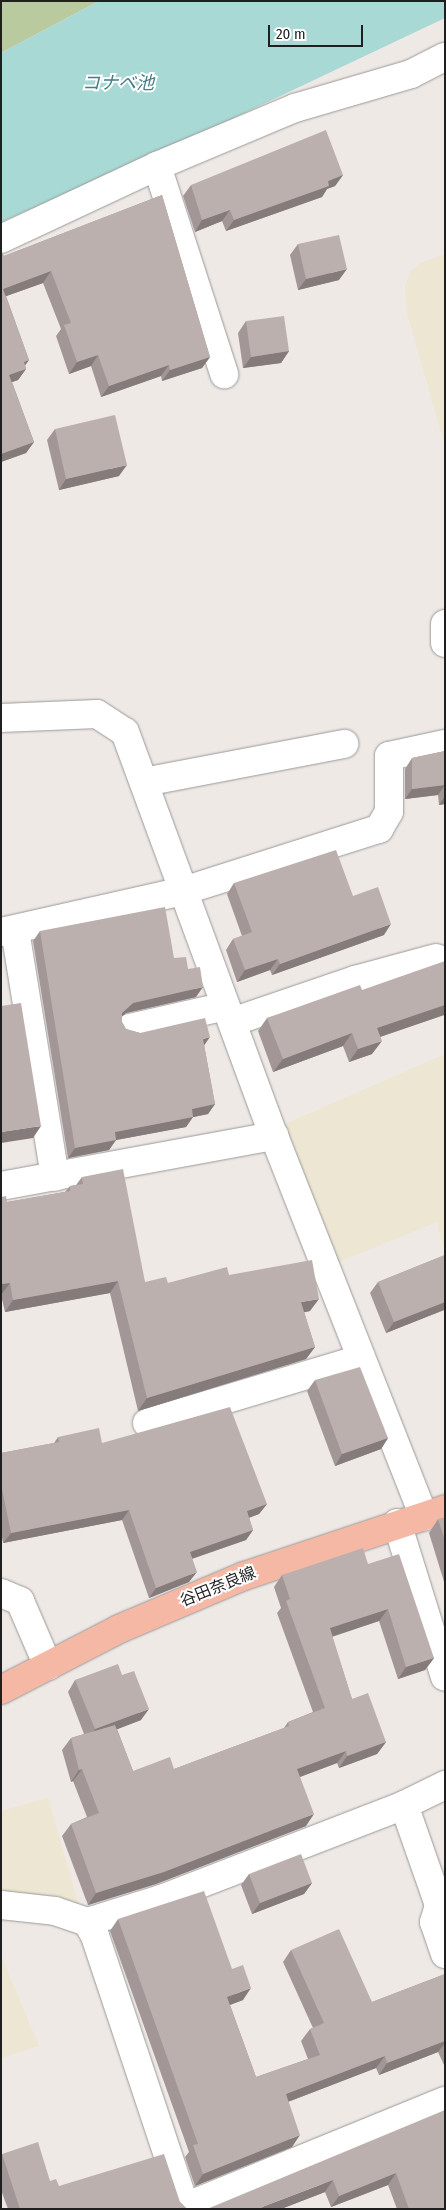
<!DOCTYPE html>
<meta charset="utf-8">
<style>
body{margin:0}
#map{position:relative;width:446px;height:2210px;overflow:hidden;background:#efe9e6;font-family:"Fira Sans Condensed","Noto Sans JP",sans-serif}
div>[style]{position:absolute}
.farmland>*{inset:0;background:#ece6d2}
.forest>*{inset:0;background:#b9cb9e}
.water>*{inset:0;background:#a9d9d4}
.roads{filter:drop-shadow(0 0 1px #999) drop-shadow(0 0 1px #999)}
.minor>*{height:28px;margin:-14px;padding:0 14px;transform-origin:14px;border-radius:14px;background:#fff}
.major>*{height:28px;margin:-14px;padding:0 14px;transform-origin:14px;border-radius:14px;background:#f5b8a5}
.wall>*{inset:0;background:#a29796}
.shaded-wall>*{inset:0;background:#847b7a}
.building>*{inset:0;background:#bcb0af}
span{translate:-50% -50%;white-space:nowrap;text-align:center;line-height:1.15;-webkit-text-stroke:4px #fff;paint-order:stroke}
.street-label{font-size:16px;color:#1f1f1f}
.water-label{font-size:18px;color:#457d89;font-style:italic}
.frame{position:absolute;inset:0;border:2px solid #1f1f1f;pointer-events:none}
.scale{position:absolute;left:268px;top:25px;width:95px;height:22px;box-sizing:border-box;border:2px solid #1f1f1f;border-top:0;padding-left:6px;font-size:15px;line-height:18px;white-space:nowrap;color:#1f1f1f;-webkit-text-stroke:4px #fff;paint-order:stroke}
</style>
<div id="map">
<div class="farmland">
<i style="clip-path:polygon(445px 254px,445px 446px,407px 313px,405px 287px,410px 272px,421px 263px)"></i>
<i style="clip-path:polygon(445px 1054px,445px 1253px,437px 1222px,339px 1262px,285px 1124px)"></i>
<i style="clip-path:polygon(48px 1798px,80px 1909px,1px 1897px,1px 1811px)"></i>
<i style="clip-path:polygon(1px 1955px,39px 2046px,1px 2058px)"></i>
</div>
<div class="forest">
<i style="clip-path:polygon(1px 1px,99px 1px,1px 53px)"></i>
</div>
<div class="water">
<i style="clip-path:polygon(99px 1px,445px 1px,445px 18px,158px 154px,1px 222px,1px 53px)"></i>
</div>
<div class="roads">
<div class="minor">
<i style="left:157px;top:166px;width:219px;rotate:72.1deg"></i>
<i style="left:1px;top:239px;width:172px;rotate:-25.1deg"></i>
<i style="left:157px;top:166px;width:150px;rotate:-22.8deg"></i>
<i style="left:295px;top:108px;width:121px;rotate:-16.3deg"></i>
<i style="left:411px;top:74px;width:38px;rotate:-27deg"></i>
<i style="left:445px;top:624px;width:19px;rotate:90deg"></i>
<i style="left:1px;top:718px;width:96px;rotate:-2.4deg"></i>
<i style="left:97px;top:714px;width:33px;rotate:33deg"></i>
<i style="left:125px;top:732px;width:431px;rotate:69.8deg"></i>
<i style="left:274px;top:1136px;width:409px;rotate:68.5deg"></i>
<i style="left:144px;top:782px;width:204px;rotate:-10.8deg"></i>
<i style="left:15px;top:930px;width:250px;rotate:80.8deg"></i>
<i style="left:1px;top:932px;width:187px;rotate:-12.7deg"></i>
<i style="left:183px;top:891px;width:206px;rotate:-17.6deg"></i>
<i style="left:379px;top:829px;width:20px;rotate:-60deg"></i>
<i style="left:389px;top:812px;width:56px;rotate:-90deg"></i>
<i style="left:389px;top:756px;width:57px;rotate:-12.1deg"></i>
<i style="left:232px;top:1022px;width:130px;rotate:-18.9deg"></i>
<i style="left:355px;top:980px;width:84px;rotate:-15.2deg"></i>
<i style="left:130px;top:1028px;width:98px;rotate:-12.9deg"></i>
<i style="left:1px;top:1186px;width:278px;rotate:-10.4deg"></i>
<i style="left:147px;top:1423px;width:223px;rotate:-16.7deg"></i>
<i style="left:397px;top:1523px;width:161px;rotate:72.7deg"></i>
<i style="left:1px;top:1593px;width:21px;rotate:23deg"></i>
<i style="left:20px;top:1601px;width:71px;rotate:66.7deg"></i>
<i style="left:404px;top:1805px;width:106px;rotate:70.7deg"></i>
<i style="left:439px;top:1905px;width:18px;rotate:106deg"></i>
<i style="left:434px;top:1922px;width:34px;rotate:71deg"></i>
<i style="left:1px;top:1905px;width:54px;rotate:6.3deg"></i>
<i style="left:55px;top:1911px;width:34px;rotate:19deg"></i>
<i style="left:87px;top:1922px;width:16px;rotate:60deg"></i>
<i style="left:95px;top:1936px;width:288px;rotate:71.6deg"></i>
<i style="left:87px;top:1922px;width:77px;rotate:-17.3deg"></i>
<i style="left:161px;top:1899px;width:261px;rotate:-21.1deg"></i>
<i style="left:404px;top:1805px;width:46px;rotate:-26deg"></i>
<i style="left:185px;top:2207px;width:281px;rotate:-22.2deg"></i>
</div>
<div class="major">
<i style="left:1px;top:1690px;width:133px;rotate:-27.3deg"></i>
<i style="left:119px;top:1629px;width:136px;rotate:-23deg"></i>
<i style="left:244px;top:1576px;width:212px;rotate:-18.4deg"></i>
</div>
</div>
<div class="wall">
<i style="clip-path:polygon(343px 175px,335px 186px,327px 189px,322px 197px,226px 231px,222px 221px,195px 232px,183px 196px,191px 185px)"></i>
<i style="clip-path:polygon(162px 195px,210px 357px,202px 368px,162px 381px,161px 376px,101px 397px,91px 366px,69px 374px,56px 336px,61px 329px,43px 283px,6px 296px,29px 360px,25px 365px,26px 369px,18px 380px,12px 382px,34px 442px,26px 453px,1px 462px,1px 253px,4px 256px)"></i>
<i style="clip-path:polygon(298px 244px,339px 280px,298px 290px,290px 255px)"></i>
<i style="clip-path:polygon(246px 321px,289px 351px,281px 363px,243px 368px,238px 333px)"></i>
<i style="clip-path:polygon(55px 429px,119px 476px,59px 490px,47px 440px)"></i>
<i style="clip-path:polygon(445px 751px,445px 804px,439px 805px,438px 795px,405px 799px,405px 769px,412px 758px)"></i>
<i style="clip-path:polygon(234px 883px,353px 896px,384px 935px,272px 975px,270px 970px,237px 982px,226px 950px,233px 939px,242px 936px,227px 894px)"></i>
<i style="clip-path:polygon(40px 931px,174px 958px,188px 969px,196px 997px,126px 1013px,122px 1016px,122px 1022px,126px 1029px,140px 1033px,204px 1045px,215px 1104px,208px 1114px,193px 1117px,186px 1127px,116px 1140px,109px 1150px,68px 1158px,33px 941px)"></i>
<i style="clip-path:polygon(362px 990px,444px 1015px,380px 1037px,372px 1054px,349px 1062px,343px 1046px,273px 1072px,258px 1031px,267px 1018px)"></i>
<i style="clip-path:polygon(82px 1177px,145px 1282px,168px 1283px,229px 1275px,310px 1311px,304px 1312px,315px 1347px,306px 1359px,138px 1411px,110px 1293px,5px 1312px,1px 1295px,7px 1202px,65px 1192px,70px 1186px,76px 1185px)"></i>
<i style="clip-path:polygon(445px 1255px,445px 1312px,444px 1310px,386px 1333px,370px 1293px,378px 1282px)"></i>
<i style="clip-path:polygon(315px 1380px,388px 1438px,381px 1449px,335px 1466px,307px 1391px)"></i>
<i style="clip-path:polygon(58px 1437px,102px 1443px,267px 1504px,259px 1514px,249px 1518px,253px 1530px,246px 1540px,192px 1559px,189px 1582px,149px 1598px,122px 1520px,3px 1543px,1px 1532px,1px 1453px,54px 1443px)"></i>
<i style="clip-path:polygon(445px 1518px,445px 1585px,429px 1533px,438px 1519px)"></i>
<i style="clip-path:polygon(368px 1564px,434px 1658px,425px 1670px,398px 1679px,379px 1621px,332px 1637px,352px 1699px,386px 1742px,377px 1754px,339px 1768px,337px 1763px,300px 1777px,306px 1826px,156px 1884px,88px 1905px,62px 1836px,71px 1824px,87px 1817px,73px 1781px,71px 1782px,62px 1750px,71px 1738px,84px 1734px,68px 1692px,75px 1680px,122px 1675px,141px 1720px,117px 1729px,133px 1771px,174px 1769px,284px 1728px,288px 1722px,313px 1712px,277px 1613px,281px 1608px,274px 1587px,282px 1575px)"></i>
<i style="clip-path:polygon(249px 1874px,312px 1883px,304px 1894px,252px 1914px,241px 1885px)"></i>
<i style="clip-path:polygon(118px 1919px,243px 2000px,230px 2005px,256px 2077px,308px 2059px,301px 2041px,310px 2029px,313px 2028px,283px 1962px,291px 1950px,372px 2002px,445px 1974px,445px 2067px,438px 2052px,379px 2075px,376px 2068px,288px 2102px,292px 2147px,195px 2186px,185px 2157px,189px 2152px,110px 1931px)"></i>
<i style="clip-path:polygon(445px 2110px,445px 2209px,397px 2209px,388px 2185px,331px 2207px,325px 2192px,281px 2209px)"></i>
<i style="clip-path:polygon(2px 2154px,50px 2181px,59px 2186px,180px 2202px,187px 2209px,8px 2209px,1px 2190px)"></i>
</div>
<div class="shaded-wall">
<i style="clip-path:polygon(343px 175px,335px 186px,327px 189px,322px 197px,226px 231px,234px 220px)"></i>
<i style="clip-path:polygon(230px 210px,222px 221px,195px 232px,202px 220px)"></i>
<i style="clip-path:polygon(347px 269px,339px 280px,298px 290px,306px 279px)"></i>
<i style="clip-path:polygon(51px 271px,43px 283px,1px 298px,3px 289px)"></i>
<i style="clip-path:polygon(289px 351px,281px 363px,243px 368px,251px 357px)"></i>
<i style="clip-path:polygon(98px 355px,91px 366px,69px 374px,77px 362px)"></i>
<i style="clip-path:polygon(210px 357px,202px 368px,162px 381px,170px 370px)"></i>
<i style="clip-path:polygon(29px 360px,21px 371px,26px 369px,18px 380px,1px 386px,9px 375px,24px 362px)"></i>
<i style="clip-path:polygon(169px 365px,161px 376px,101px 397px,109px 386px)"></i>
<i style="clip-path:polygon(34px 442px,26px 453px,1px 462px,1px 454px)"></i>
<i style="clip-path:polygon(127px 465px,119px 476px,59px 490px,66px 479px)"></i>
<i style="clip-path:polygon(445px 785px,438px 795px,405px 799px,412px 789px)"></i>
<i style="clip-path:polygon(445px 796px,445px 804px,439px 805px)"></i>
<i style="clip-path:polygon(391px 924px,384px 935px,272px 975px,280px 964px)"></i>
<i style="clip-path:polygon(278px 959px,270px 970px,237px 982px,245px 970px)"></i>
<i style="clip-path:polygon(203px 987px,196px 997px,126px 1013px,115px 1023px,122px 1013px,133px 1003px)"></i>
<i style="clip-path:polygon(445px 1004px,444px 1015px,368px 1041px,377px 1028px)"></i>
<i style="clip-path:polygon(352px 1033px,343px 1046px,273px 1072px,283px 1059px)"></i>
<i style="clip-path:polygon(210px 1037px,203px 1047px,203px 1039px)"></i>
<i style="clip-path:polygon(382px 1041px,372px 1054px,349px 1062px,358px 1049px)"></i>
<i style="clip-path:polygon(215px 1104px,208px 1114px,184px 1119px,192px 1109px)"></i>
<i style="clip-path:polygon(193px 1117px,186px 1127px,116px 1140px,109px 1150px,68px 1158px,75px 1148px,115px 1132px)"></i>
<i style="clip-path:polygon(41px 1126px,33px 1138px,1px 1143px,1px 1132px)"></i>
<i style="clip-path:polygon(118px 1281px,110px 1293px,5px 1312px,13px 1300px)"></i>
<i style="clip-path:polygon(10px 1283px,1px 1295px,1px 1284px)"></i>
<i style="clip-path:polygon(319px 1299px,310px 1311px,292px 1315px,301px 1302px)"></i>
<i style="clip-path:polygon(445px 1302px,444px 1310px,386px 1333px,394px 1322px)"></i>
<i style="clip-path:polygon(315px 1347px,306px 1359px,138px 1411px,147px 1398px)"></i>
<i style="clip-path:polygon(388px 1438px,381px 1449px,335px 1466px,342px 1454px)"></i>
<i style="clip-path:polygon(267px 1504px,259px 1514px,239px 1521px,247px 1511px)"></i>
<i style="clip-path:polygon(129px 1510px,122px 1520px,3px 1543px,11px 1533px)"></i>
<i style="clip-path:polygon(253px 1530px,246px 1540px,182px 1562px,190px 1552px)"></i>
<i style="clip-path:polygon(197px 1572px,189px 1582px,149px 1598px,156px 1588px)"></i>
<i style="clip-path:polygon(388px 1609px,379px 1621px,321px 1640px,330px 1628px)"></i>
<i style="clip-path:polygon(434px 1658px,425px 1670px,398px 1679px,406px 1667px)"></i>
<i style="clip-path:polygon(149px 1709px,141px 1720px,87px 1741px,95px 1729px)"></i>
<i style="clip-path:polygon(386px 1742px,377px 1754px,339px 1768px,347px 1756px)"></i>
<i style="clip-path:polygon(346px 1751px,337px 1763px,289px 1781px,297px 1769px)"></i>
<i style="clip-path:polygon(82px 1769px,73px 1781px,71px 1782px,79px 1770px)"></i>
<i style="clip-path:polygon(314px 1814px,306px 1826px,156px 1884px,88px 1905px,96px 1893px)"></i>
<i style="clip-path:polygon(312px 1883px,304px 1894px,252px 1914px,260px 1903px)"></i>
<i style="clip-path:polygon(251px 1988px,243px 2000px,219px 2009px,227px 1997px)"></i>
<i style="clip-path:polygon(445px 2041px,445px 2043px,438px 2052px,379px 2075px,387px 2063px)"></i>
<i style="clip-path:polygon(385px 2056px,376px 2068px,277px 2106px,286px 2094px)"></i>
<i style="clip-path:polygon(300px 2135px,292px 2147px,195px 2186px,203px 2174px)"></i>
<i style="clip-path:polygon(396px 2173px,388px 2185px,331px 2207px,339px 2196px)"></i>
<i style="clip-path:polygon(333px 2180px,325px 2192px,281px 2209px,261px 2209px,262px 2207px)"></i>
</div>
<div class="building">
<i style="clip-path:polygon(326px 130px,343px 175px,328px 181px,329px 186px,234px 220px,230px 210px,202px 220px,191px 185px)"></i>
<i style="clip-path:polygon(162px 195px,210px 357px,170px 370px,169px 365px,109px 386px,98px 355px,77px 362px,64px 325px,71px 323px,51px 271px,3px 289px,29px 360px,24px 362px,26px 369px,9px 375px,34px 442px,1px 454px,1px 253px,2px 252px,4px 256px)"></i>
<i style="clip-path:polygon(339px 235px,347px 269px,306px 279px,298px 244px)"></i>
<i style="clip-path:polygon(284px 316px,289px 351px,251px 357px,246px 321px)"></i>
<i style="clip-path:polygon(115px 415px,127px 465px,66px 479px,55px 429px)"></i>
<i style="clip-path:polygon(445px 751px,445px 785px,412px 789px,412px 758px)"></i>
<i style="clip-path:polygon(336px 850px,353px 896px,378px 887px,391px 924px,280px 964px,278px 959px,245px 970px,233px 939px,252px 932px,234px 883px)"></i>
<i style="clip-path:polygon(165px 907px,174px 958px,186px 957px,188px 969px,200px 967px,203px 987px,133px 1003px,122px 1013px,122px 1022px,126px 1029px,140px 1033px,205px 1018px,210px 1037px,203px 1039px,215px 1104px,192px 1109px,193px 1117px,115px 1132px,116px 1140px,75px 1148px,40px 931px)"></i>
<i style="clip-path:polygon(445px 961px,445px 1005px,377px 1028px,382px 1041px,358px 1049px,352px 1033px,283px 1059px,267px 1018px,360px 985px,362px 990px)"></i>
<i style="clip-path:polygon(21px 1003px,41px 1126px,1px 1132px,1px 1006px)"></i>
<i style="clip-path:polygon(123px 1169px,145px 1282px,166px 1277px,168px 1283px,227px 1267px,229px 1275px,312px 1260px,319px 1299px,301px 1302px,315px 1347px,147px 1398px,118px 1281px,13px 1300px,10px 1283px,1px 1284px,1px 1197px,6px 1196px,7px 1202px,70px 1191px,70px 1186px,83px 1184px,82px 1177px)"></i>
<i style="clip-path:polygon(445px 1255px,445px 1302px,394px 1322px,378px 1282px)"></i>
<i style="clip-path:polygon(360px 1367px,388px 1438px,342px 1454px,315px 1380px)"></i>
<i style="clip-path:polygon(230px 1407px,267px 1504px,247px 1511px,253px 1530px,190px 1552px,197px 1572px,156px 1588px,129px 1510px,11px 1533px,1px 1484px,1px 1453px,59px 1442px,58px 1437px,99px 1428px,102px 1443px)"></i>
<i style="clip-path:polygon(445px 1518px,445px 1541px,438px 1519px)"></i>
<i style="clip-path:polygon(363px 1548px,368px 1564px,399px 1554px,434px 1658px,406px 1667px,388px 1609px,330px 1628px,352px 1699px,368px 1693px,386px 1742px,347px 1756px,346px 1751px,297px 1769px,314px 1814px,164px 1872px,96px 1893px,71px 1824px,99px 1813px,82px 1769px,79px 1770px,71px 1738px,115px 1725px,133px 1771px,170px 1757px,174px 1769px,289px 1726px,288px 1722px,325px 1708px,286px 1601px,290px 1599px,282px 1575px)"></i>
<i style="clip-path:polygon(118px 1664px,122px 1675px,134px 1671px,149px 1709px,95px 1729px,75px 1680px)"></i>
<i style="clip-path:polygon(301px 1854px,312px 1883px,260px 1903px,249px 1874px)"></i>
<i style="clip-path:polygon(204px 1891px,232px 1969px,243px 1965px,251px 1988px,227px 1997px,256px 2077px,320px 2055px,310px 2029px,324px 2023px,291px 1950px,339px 1929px,372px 2002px,445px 1974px,445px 2041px,387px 2063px,385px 2056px,286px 2094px,300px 2135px,203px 2174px,193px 2145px,198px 2144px,118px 1919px)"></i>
<i style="clip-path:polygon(445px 2110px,445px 2209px,409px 2209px,396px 2173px,339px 2196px,333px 2180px,262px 2207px,263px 2209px,207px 2209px)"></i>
<i style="clip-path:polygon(38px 2142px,50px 2181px,56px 2179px,59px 2186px,164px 2154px,180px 2202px,187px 2209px,20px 2209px,2px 2154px)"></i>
</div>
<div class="street-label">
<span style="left:218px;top:1587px;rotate:-22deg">谷田奈良線</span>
</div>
<div class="water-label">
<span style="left:118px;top:83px">コナベ池</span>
</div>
<div class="frame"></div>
<div class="scale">20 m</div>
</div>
